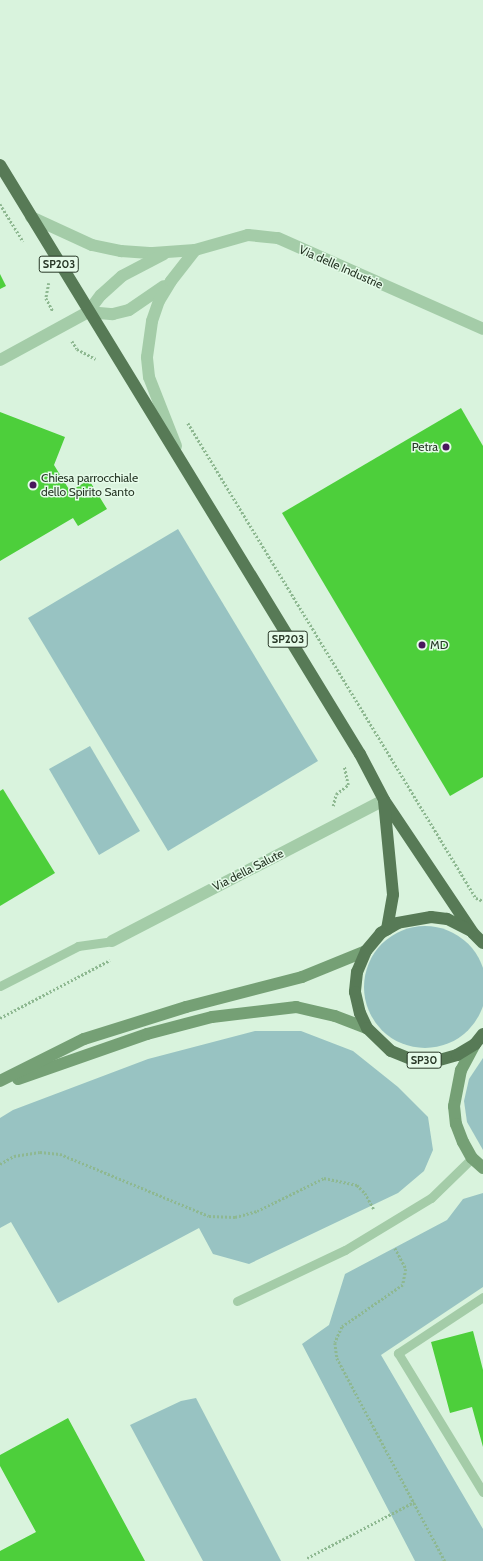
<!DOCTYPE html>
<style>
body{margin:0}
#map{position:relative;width:483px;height:1561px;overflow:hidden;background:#d9f3dd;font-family:Cabin,sans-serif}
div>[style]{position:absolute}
.green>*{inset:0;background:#98c3c2}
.round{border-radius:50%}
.building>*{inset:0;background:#4dcf3b}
.path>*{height:2.5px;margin-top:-1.25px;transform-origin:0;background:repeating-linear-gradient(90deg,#8eb891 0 2px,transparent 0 4px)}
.lane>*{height:9px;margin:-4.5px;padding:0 4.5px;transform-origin:4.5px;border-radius:4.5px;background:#a4cca8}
.street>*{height:12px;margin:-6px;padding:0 6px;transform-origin:6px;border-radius:6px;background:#a4cca8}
.secondary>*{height:12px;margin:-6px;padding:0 6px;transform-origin:6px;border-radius:6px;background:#75a075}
.primary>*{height:12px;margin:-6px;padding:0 6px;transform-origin:6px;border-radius:6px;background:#577a56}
.dots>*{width:11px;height:11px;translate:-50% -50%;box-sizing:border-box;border:2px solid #e5fbe9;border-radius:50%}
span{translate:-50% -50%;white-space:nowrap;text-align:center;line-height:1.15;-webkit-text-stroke:3px #e5fbe9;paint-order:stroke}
.shield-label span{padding:1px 3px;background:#e5fbe9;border:1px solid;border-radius:3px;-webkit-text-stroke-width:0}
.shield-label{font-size:11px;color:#273726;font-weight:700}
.street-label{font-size:12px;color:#273726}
.poi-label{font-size:12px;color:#273726}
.right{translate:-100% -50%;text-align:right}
.left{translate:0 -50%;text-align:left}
</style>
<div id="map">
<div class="green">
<i style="clip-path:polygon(178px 529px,318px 761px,168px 851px,28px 618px)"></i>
<i style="clip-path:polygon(90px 746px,140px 831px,99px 855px,49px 769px)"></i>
<i class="round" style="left:364px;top:926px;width:122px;height:122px"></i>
<i style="clip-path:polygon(255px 1031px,301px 1031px,353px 1051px,398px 1087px,428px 1117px,433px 1150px,424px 1171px,398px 1193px,249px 1264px,213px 1254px,199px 1228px,58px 1303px,11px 1222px,0 1228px,0 1118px,13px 1110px,148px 1059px)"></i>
<i style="clip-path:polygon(483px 1058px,483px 1150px,467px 1122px,464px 1101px,469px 1079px)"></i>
<i style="clip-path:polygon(483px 1193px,483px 1287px,381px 1355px,483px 1529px,483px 1561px,415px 1561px,302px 1344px,329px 1325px,345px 1274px,447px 1220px,463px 1199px)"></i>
<i style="clip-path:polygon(196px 1398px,281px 1561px,203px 1561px,130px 1425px,181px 1401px)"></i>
</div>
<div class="building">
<i style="clip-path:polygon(0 274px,6px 286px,0 289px)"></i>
<i style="clip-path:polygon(461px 408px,483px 446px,483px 777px,450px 796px,282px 513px)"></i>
<i style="clip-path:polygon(0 412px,65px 437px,54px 465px,70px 491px,89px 480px,107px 509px,78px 526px,73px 518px,0 561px)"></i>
<i style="clip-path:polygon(3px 789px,55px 873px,0 906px,0 791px)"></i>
<i style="clip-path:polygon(473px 1331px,483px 1370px,483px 1447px,472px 1407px,450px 1413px,431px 1342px)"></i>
<i style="clip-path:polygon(68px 1418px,145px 1561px,0 1561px,0 1551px,36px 1532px,0 1466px,0 1455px)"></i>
</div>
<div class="path">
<i style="left:0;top:204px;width:44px;rotate:58.1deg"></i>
<i style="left:49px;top:283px;width:15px;rotate:101deg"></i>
<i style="left:46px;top:298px;width:15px;rotate:62deg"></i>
<i style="left:72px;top:341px;width:9px;rotate:58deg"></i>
<i style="left:77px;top:349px;width:21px;rotate:28deg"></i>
<i style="left:188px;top:423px;width:555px;rotate:58.77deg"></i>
<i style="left:476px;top:898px;width:8px;rotate:23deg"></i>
<i style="left:333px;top:806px;width:12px;rotate:-76deg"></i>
<i style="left:336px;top:794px;width:15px;rotate:-37deg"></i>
<i style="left:348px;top:785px;width:19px;rotate:-102deg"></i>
<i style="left:0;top:1018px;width:124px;rotate:-27.8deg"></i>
<i style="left:0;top:1164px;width:16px;rotate:-30deg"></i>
<i style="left:14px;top:1156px;width:26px;rotate:-9deg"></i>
<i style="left:40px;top:1152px;width:20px;rotate:6deg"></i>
<i style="left:60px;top:1154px;width:161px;rotate:22.6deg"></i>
<i style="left:209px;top:1216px;width:26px;rotate:2deg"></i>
<i style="left:235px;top:1217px;width:23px;rotate:-15deg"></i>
<i style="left:257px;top:1211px;width:75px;rotate:-26.2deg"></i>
<i style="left:324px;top:1178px;width:34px;rotate:12deg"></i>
<i style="left:357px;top:1185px;width:11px;rotate:45deg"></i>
<i style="left:365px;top:1193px;width:18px;rotate:61deg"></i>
<i style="left:395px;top:1248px;width:24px;rotate:62deg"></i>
<i style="left:406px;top:1269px;width:16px;rotate:101deg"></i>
<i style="left:403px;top:1285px;width:74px;rotate:145.5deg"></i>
<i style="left:342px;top:1327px;width:17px;rotate:114deg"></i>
<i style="left:335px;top:1343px;width:15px;rotate:82deg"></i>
<i style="left:337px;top:1358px;width:230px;rotate:62deg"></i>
<i style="left:307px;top:1558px;width:121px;rotate:-27.6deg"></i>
</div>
<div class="lane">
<i style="left:0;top:986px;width:88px;rotate:-27.1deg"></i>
<i style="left:78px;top:946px;width:34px;rotate:-8deg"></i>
<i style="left:483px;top:1297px;width:102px;rotate:146.6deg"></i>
<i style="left:398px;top:1353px;width:163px;rotate:58.6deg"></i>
<i style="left:237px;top:1301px;width:119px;rotate:-25.3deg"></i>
<i style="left:345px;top:1250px;width:100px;rotate:-31.2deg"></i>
<i style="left:431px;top:1198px;width:57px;rotate:-44.3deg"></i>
</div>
<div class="street">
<i style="left:31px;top:217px;width:67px;rotate:24.7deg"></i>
<i style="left:92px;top:245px;width:30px;rotate:12deg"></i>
<i style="left:121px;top:251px;width:32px;rotate:4deg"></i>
<i style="left:153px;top:253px;width:42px;rotate:-4.1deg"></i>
<i style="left:195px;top:250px;width:55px;rotate:-15.8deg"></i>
<i style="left:248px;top:235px;width:30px;rotate:6deg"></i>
<i style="left:278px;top:238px;width:224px;rotate:23.9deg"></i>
<i style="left:88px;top:312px;width:25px;rotate:5deg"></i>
<i style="left:113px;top:314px;width:16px;rotate:-14deg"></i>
<i style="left:129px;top:310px;width:42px;rotate:-34.4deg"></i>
<i style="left:0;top:360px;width:100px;rotate:-28.6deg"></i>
<i style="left:88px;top:312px;width:21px;rotate:-53deg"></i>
<i style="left:101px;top:295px;width:28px;rotate:-42deg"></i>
<i style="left:122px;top:276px;width:47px;rotate:-27.6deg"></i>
<i style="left:176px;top:446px;width:74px;rotate:-111.4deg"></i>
<i style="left:149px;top:377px;width:20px;rotate:-96deg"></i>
<i style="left:147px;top:357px;width:36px;rotate:-82deg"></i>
<i style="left:152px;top:321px;width:21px;rotate:-71deg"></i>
<i style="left:159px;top:301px;width:23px;rotate:-59deg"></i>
<i style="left:171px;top:281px;width:39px;rotate:-52deg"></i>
<i style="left:112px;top:941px;width:306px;rotate:-27.4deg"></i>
</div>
<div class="secondary">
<i style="left:475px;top:1044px;width:30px;rotate:118deg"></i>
<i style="left:461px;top:1070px;width:37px;rotate:101deg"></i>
<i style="left:454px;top:1106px;width:18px;rotate:84deg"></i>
<i style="left:456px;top:1124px;width:19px;rotate:69deg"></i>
<i style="left:463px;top:1142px;width:18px;rotate:61deg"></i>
<i style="left:472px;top:1158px;width:15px;rotate:42deg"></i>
<i style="left:18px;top:1079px;width:137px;rotate:-19.2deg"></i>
<i style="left:147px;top:1034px;width:67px;rotate:-14.7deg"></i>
<i style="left:212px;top:1017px;width:85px;rotate:-6.8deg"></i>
<i style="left:296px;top:1007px;width:40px;rotate:13deg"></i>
<i style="left:335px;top:1016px;width:34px;rotate:21deg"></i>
<i style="left:0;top:1081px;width:94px;rotate:-26.6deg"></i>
<i style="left:84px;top:1039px;width:107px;rotate:-17.4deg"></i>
<i style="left:186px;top:1007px;width:120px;rotate:-14.5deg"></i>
<i style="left:302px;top:977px;width:69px;rotate:-22.1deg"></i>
</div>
<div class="primary">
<i style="left:0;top:165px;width:690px;rotate:58.57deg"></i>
<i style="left:360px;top:754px;width:52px;rotate:62.4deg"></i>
<i style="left:384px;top:800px;width:160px;rotate:56.2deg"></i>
<i style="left:473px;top:933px;width:14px;rotate:45deg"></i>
<i style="left:384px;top:801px;width:94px;rotate:84.5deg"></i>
<i style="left:393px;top:895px;width:35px;rotate:100deg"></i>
<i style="left:471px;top:931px;width:27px;rotate:-153deg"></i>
<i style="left:447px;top:919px;width:16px;rotate:-173deg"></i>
<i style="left:431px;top:917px;width:34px;rotate:170deg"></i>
<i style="left:398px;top:923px;width:20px;rotate:150deg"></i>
<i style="left:381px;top:933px;width:23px;rotate:130deg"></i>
<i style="left:366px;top:951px;width:23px;rotate:113deg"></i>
<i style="left:357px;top:972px;width:20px;rotate:96deg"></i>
<i style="left:355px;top:992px;width:22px;rotate:77deg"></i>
<i style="left:360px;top:1013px;width:17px;rotate:65deg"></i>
<i style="left:367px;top:1028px;width:33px;rotate:44deg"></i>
<i style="left:391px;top:1051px;width:22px;rotate:22deg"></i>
<i style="left:411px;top:1059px;width:25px;rotate:5deg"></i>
<i style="left:436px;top:1061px;width:22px;rotate:-16deg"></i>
<i style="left:457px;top:1055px;width:21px;rotate:-31deg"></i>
<i style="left:475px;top:1044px;width:13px;rotate:-51deg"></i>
</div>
<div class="dots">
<i style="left:446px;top:447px;background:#48185c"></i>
<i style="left:33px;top:485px;background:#48185c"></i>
<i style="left:422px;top:645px;background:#48185c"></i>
</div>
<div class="shield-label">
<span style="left:59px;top:264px">SP203</span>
<span style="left:288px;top:639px">SP203</span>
<span style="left:424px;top:1060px">SP30</span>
</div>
<div class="street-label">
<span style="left:341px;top:267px;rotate:24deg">Via delle Industrie</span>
<span style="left:248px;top:870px;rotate:-27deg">Via della Salute</span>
</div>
<div class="poi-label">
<span class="right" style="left:438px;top:447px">Petra</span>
<span class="left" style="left:41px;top:485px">Chiesa parrocchiale<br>dello Spirito Santo</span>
<span class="left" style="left:430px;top:645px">MD</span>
</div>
</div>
